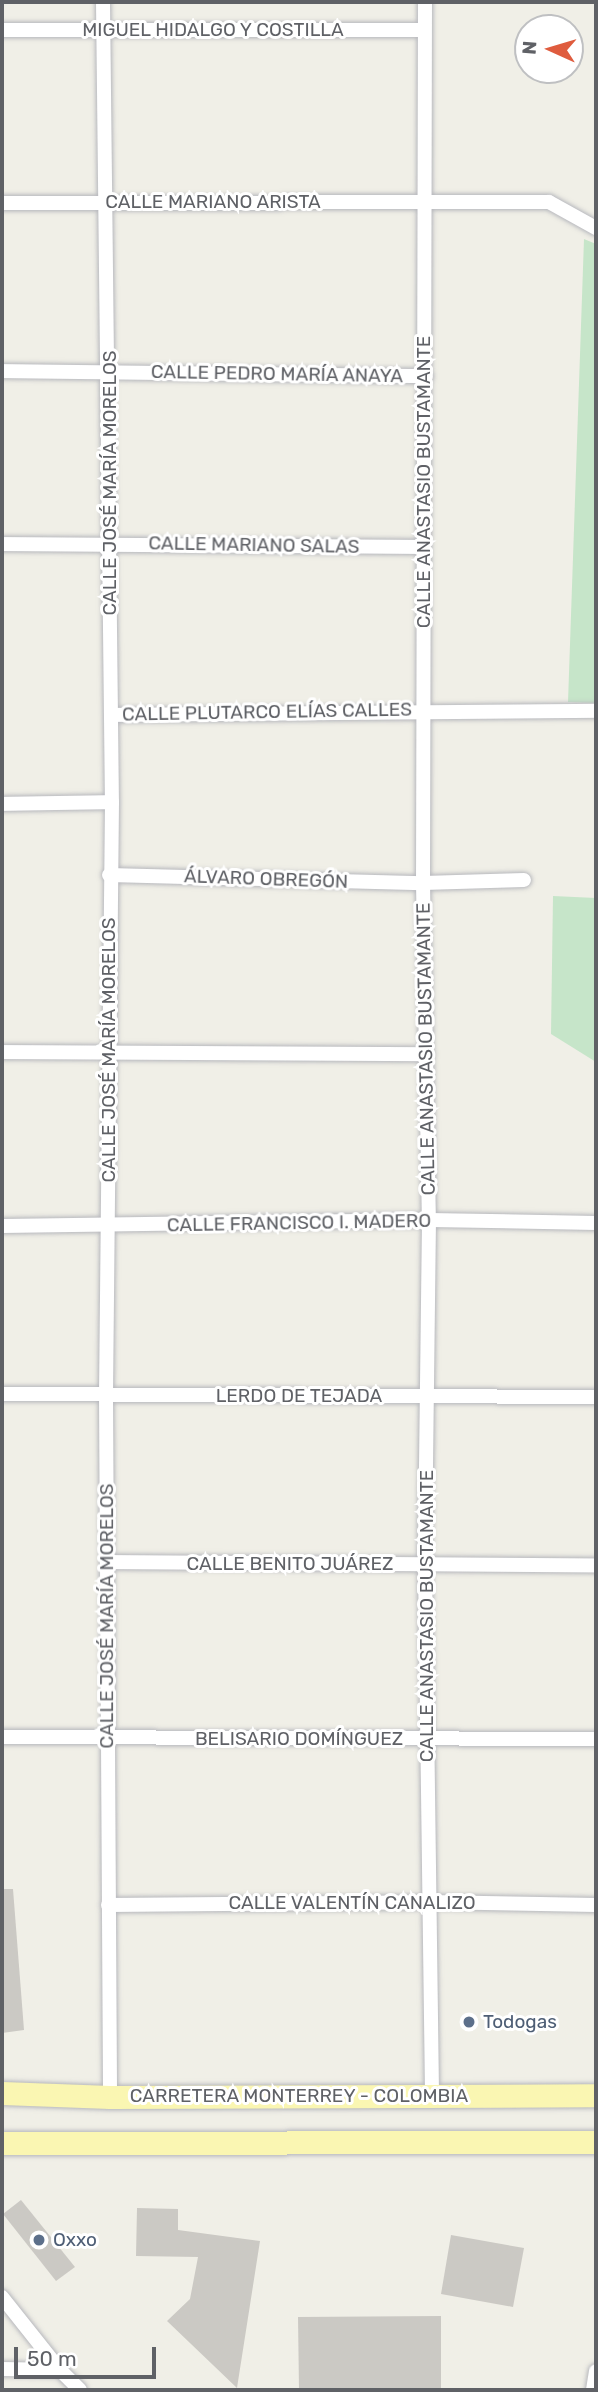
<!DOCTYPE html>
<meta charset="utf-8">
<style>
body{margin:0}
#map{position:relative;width:598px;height:2392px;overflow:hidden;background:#f0efe7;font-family:Rubik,sans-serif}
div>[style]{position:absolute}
.green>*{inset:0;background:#c6e5c9}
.building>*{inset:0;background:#cbc9c4}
.roads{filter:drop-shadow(0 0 2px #b7b8bd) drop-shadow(0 0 2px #b7b8bd)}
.minor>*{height:14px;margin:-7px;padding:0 7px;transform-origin:7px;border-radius:7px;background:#fff}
.primary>*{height:23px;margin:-11.5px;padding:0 11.5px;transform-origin:11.5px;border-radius:11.5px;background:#faf6b2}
.dots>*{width:19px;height:19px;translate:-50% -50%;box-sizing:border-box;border:4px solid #fff;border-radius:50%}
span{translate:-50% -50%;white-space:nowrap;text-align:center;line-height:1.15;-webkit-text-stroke:6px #fff;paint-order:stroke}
.street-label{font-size:19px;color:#5f6166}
.service-label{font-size:19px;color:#4e5e75}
.left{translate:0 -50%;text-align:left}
.frame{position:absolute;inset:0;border:4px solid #5f6166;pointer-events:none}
.north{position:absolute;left:514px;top:14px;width:70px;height:70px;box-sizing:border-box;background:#fff;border:2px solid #bfc0c2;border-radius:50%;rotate:274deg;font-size:19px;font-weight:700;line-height:28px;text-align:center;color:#5f6166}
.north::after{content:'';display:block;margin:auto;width:24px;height:32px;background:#df5c3e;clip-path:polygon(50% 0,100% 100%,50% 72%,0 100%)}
.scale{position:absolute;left:14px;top:2347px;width:142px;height:32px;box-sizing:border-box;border:4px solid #5f6166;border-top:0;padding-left:9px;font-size:21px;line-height:24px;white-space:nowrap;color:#5f6166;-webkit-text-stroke:5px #fff;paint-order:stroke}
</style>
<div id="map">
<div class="green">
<i style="clip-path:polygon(584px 239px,596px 244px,596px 703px,568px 702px)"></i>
<i style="clip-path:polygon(553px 896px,596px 898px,596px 1062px,551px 1034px)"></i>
</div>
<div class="building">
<i style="clip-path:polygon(2px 1889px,13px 1889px,24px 2030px,2px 2033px)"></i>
<i style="clip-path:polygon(21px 2200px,75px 2267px,56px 2281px,3px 2214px)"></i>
<i style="clip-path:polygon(137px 2208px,178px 2209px,178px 2230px,260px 2241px,237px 2388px,167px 2321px,190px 2299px,198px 2257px,136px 2256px)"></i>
<i style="clip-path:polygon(451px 2235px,524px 2248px,513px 2307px,441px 2294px)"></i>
<i style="clip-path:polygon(441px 2316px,441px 2390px,299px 2390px,298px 2317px)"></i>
</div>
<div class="roads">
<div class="minor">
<i style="left:103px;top:2px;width:800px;rotate:89.36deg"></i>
<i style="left:112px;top:802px;width:593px;rotate:90.58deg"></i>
<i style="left:106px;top:1395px;width:702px;rotate:89.67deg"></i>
<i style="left:425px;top:2px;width:881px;rotate:90.13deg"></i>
<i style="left:423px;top:883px;width:337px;rotate:89deg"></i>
<i style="left:429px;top:1220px;width:345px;rotate:90.7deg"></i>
<i style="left:425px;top:1565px;width:530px;rotate:89.24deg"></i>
<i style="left:2px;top:30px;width:422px"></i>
<i style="left:2px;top:203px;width:547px;rotate:-0.1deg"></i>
<i style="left:549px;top:202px;width:54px;rotate:29deg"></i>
<i style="left:2px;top:371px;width:424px;rotate:0.7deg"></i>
<i style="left:2px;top:544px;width:421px;rotate:0.4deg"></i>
<i style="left:111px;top:715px;width:485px;rotate:-0.5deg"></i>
<i style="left:2px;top:804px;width:110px;rotate:-1deg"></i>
<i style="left:109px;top:875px;width:314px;rotate:1.5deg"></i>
<i style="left:423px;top:883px;width:101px;rotate:-1.7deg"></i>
<i style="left:2px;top:1052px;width:425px;rotate:0.3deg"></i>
<i style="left:2px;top:1226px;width:427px;rotate:-0.8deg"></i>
<i style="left:429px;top:1220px;width:167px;rotate:1deg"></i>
<i style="left:2px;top:1394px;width:594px;rotate:0.29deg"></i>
<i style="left:109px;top:1562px;width:487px;rotate:0.4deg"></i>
<i style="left:2px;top:1737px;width:594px;rotate:0.19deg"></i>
<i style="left:108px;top:1905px;width:321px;rotate:-0.5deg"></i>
<i style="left:429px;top:1902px;width:167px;rotate:1deg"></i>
<i style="left:2px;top:2297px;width:93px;rotate:51.5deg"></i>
<i style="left:60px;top:2370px;width:28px;rotate:45deg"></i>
<i style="left:2px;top:2369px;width:58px;rotate:1deg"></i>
<i style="left:593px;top:2390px;width:19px;rotate:-81deg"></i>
</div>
<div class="primary">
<i style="left:2px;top:2093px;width:108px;rotate:2.1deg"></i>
<i style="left:110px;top:2097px;width:486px;rotate:-0.2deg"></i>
<i style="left:2px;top:2143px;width:594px;rotate:-0.1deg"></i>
</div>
</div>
<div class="dots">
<i style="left:469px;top:2022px;background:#5c6f8a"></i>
<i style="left:39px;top:2240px;background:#5c6f8a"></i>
</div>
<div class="street-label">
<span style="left:213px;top:30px">MIGUEL HIDALGO Y COSTILLA</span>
<span style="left:213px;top:202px">CALLE MARIANO ARISTA</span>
<span style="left:277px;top:374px;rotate:1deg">CALLE PEDRO MARÍA ANAYA</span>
<span style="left:424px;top:482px;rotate:-90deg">CALLE ANASTASIO BUSTAMANTE</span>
<span style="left:110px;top:483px;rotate:-90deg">CALLE JOSÉ MARÍA MORELOS</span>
<span style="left:254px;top:545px;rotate:1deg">CALLE MARIANO SALAS</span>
<span style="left:267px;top:712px;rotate:-1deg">CALLE PLUTARCO ELÍAS CALLES</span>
<span style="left:266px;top:879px;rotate:2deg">ÁLVARO OBREGÓN</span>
<span style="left:426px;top:1049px;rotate:-91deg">CALLE ANASTASIO BUSTAMANTE</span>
<span style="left:109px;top:1050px;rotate:-90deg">CALLE JOSÉ MARÍA MORELOS</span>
<span style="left:299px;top:1223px;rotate:-1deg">CALLE FRANCISCO I. MADERO</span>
<span style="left:299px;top:1396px">LERDO DE TEJADA</span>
<span style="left:290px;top:1564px">CALLE BENITO JUÁREZ</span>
<span style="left:107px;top:1616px;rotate:-90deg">CALLE JOSÉ MARÍA MORELOS</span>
<span style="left:427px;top:1616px;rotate:-90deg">CALLE ANASTASIO BUSTAMANTE</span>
<span style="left:299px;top:1739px">BELISARIO DOMÍNGUEZ</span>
<span style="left:352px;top:1903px">CALLE VALENTÍN CANALIZO</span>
<span style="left:299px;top:2096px">CARRETERA MONTERREY - COLOMBIA</span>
</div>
<div class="service-label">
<span class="left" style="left:483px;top:2022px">Todogas</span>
<span class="left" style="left:53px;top:2240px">Oxxo</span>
</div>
<div class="frame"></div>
<div class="north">N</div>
<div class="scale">50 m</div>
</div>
